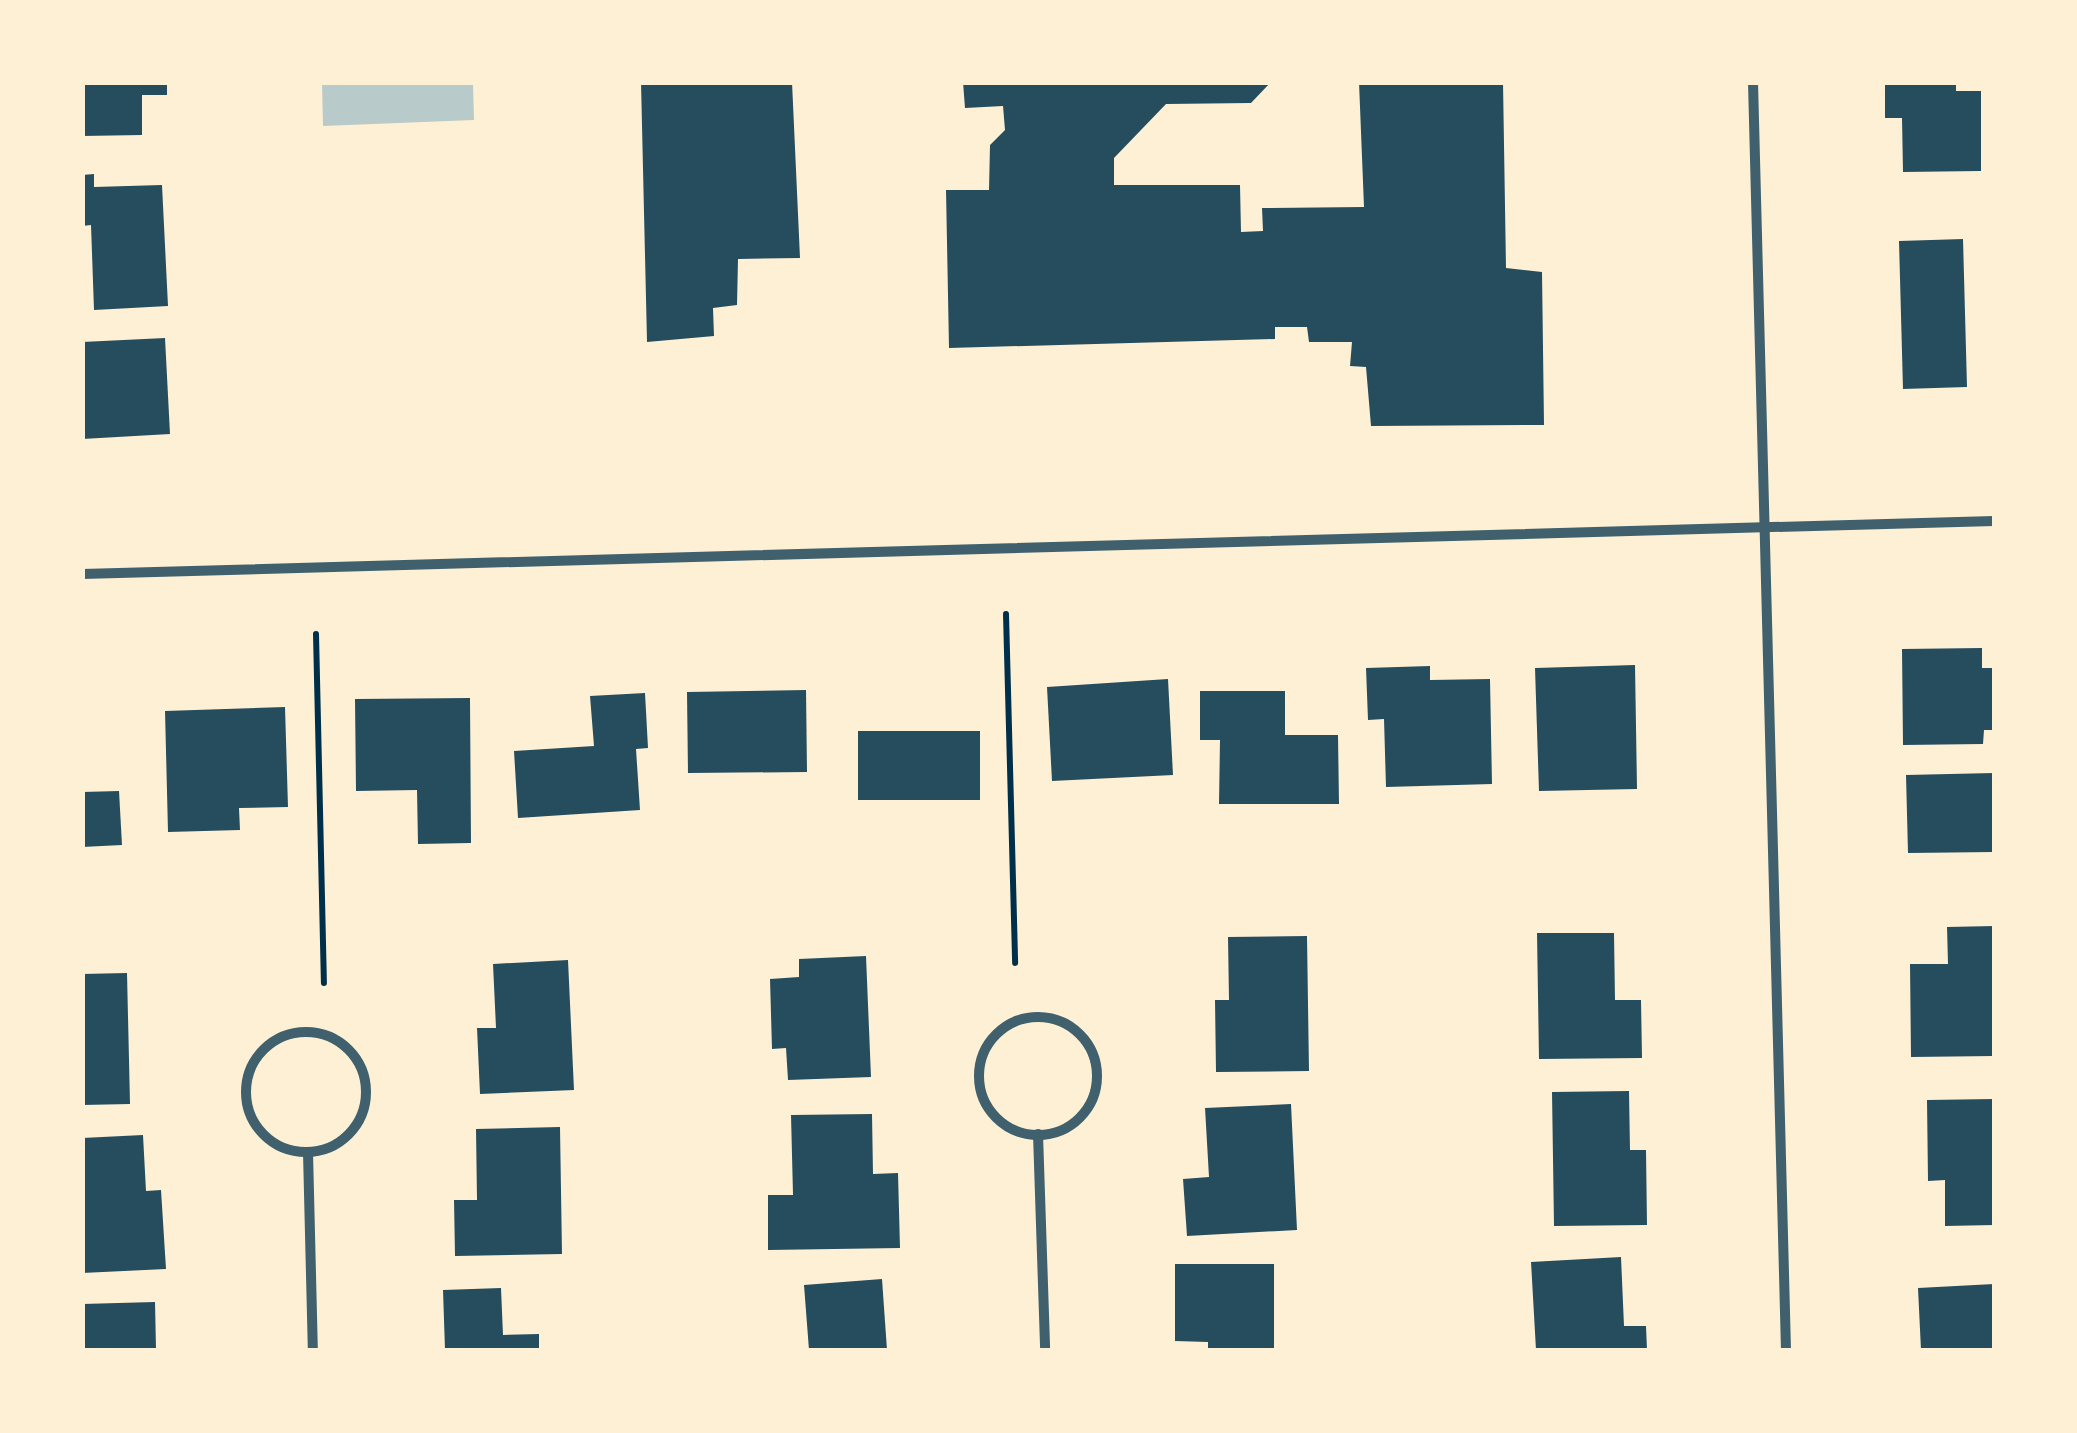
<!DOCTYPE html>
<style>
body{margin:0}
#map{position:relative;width:2077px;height:1433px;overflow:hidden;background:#fdf0d5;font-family:"PT Sans Narrow",sans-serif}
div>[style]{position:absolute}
.green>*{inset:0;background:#b9caca}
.building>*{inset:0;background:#264d5e}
.path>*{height:6px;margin:-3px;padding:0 3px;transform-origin:3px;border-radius:3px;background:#003049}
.minor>*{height:10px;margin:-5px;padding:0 5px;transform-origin:5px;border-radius:5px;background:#3f606c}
.minor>.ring{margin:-5px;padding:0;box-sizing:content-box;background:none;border:10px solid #3f606c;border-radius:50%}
span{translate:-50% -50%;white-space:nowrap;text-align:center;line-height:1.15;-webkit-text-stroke:9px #fdf0d5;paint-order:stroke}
.frame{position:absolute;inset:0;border:85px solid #fdf0d5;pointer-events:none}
</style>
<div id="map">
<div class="green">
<i style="clip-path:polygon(322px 83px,473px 83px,474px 120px,323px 126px)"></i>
</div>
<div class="building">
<i style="clip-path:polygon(82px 82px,167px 82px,167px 95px,142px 95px,142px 135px,82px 136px)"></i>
<i style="clip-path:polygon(641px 82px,792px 82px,800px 258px,738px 259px,737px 305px,713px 308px,714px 336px,647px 342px)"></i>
<i style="clip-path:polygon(963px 82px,1271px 82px,1251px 103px,1166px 104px,1114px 158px,1114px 185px,1240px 185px,1241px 232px,1263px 231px,1262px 208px,1364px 207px,1359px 82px,1503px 82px,1506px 268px,1542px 272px,1544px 425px,1371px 426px,1366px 367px,1350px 366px,1352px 342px,1309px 342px,1307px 327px,1275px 327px,1275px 339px,949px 348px,946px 190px,989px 190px,990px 145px,1005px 130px,1003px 106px,965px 108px)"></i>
<i style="clip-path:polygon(1885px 82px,1956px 82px,1956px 91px,1981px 91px,1981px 171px,1903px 172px,1902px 118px,1885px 118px)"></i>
<i style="clip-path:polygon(94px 174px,94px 187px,162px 185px,168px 306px,94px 310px,91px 225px,82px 226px,82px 175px)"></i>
<i style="clip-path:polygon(1963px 239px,1967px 387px,1903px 389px,1899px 241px)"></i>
<i style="clip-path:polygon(165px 338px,170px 434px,82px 439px,82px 342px)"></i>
<i style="clip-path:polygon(1982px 648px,1982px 668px,1994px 668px,1994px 730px,1984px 730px,1983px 744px,1903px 745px,1902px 649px)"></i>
<i style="clip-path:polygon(1635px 665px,1637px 789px,1539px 791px,1535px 668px)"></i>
<i style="clip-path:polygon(1430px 666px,1430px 680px,1490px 679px,1492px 784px,1386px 787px,1384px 719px,1368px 720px,1366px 668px)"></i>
<i style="clip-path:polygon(1168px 679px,1173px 775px,1052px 781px,1047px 687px)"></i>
<i style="clip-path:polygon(806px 690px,807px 772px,688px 773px,687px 692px)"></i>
<i style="clip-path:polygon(1200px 691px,1285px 691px,1285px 735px,1338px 735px,1339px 804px,1219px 804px,1220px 740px,1200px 740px)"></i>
<i style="clip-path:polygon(645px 693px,648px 748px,636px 749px,640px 810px,518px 818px,514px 751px,594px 746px,590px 696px)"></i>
<i style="clip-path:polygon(470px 698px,471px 843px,418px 844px,417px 790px,356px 791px,355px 699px)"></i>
<i style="clip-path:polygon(285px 707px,288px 807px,239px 808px,240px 830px,168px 832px,165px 711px)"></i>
<i style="clip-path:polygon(858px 731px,980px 731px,980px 800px,858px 800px)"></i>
<i style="clip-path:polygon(1994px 773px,1994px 852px,1908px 853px,1906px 775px)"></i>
<i style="clip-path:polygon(119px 791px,122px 845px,82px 847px,82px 792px)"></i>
<i style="clip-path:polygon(1994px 926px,1994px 1056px,1911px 1057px,1910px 964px,1948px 964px,1947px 927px)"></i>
<i style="clip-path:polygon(1537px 933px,1614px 933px,1615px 1000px,1641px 1000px,1642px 1058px,1539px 1059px)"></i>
<i style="clip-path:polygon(1307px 936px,1309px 1071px,1216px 1072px,1215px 1000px,1229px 1000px,1228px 937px)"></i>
<i style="clip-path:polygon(866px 956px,871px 1077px,788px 1080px,786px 1048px,772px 1049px,770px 979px,799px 977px,799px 959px)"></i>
<i style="clip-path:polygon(568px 960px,574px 1090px,480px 1094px,477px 1028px,496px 1028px,493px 964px)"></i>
<i style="clip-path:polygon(127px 973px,130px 1104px,82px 1105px,82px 974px)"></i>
<i style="clip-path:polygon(1629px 1091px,1630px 1150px,1646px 1150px,1647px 1225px,1554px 1226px,1552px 1092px)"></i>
<i style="clip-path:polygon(1994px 1099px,1994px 1225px,1945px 1226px,1945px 1180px,1928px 1181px,1927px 1100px)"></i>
<i style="clip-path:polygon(1291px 1104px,1297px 1230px,1187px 1236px,1183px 1179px,1209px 1177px,1205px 1108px)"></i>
<i style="clip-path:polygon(872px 1114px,873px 1174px,898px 1173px,900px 1248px,768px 1250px,768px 1195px,793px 1195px,791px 1115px)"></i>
<i style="clip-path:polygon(560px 1127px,562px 1254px,455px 1256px,454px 1200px,477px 1200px,476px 1129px)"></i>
<i style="clip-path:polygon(143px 1135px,146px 1191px,161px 1190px,166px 1269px,82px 1273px,82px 1138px)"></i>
<i style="clip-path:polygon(1621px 1257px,1624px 1326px,1646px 1326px,1647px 1350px,1536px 1350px,1531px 1262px)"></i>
<i style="clip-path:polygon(1175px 1264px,1274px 1264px,1274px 1350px,1208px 1350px,1208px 1342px,1175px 1341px)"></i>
<i style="clip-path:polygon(882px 1279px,887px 1350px,809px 1350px,804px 1285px)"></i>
<i style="clip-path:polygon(1994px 1284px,1994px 1350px,1921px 1350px,1918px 1288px)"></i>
<i style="clip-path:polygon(501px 1288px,503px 1335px,539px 1334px,539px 1350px,445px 1350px,443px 1290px)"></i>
<i style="clip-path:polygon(155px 1302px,156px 1350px,82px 1350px,82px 1304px)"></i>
</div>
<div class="path">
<i style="left:1006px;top:614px;width:349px;rotate:88.5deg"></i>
<i style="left:316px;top:634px;width:349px;rotate:88.7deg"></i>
</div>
<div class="minor">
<i style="left:1753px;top:82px;width:1268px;rotate:88.51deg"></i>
<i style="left:82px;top:574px;width:1913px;rotate:-1.59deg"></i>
<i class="ring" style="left:979px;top:1017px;width:108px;height:108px"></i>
<i class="ring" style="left:246px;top:1032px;width:110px;height:110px"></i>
<i style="left:1038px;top:1134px;width:216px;rotate:88.1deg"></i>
<i style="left:308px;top:1152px;width:198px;rotate:88.6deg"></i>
</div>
<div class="frame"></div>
</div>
